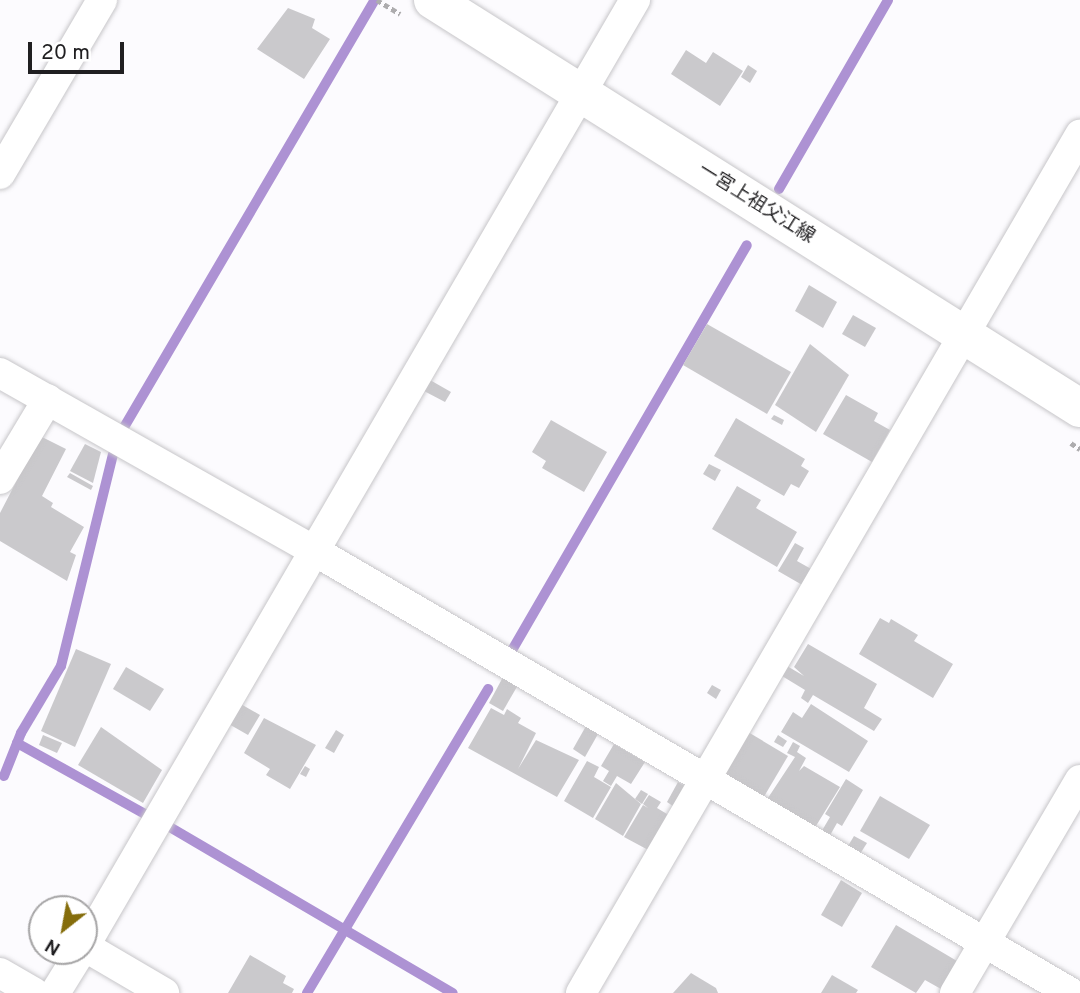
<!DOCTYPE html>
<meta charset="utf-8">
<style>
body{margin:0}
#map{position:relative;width:1080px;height:993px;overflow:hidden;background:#fcfbfe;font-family:Overpass,"Noto Sans JP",sans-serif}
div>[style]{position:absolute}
.stream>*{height:10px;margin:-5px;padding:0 5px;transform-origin:5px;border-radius:5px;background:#ad92d3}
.building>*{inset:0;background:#cac9cc}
.path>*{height:4.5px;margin-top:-2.25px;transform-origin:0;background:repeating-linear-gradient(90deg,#adacae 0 5px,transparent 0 8.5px)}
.roads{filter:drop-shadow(0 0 2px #c7c6c9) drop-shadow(0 0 2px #c7c6c9)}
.minor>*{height:30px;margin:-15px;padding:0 15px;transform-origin:15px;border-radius:15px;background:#fff}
.secondary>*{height:38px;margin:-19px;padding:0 19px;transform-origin:19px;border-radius:19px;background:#fff}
span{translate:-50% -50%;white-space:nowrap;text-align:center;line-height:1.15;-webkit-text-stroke:7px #fff;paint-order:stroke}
.street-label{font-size:19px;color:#201f21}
.north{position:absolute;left:28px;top:895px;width:70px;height:70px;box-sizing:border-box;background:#fff;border:2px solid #a6a5a6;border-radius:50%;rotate:211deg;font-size:19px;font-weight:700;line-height:28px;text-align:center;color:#201f21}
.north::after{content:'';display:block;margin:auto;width:24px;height:32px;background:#856d0b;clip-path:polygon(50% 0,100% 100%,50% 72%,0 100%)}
.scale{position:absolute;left:28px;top:42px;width:96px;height:32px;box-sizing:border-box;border:4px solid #201f21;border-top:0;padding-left:9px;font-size:21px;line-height:24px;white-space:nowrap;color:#201f21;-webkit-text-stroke:5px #fff;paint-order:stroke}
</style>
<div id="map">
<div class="stream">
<i style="left:779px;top:189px;width:218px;rotate:-60deg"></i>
<i style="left:123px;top:429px;width:495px;rotate:-59.6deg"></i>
<i style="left:511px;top:652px;width:470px;rotate:-59.9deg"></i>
<i style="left:17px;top:743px;width:146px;rotate:29deg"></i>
<i style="left:4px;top:776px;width:46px;rotate:-68.4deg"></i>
<i style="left:21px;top:733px;width:78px;rotate:-59.2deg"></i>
<i style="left:61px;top:666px;width:218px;rotate:-76.2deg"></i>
<i style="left:168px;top:826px;width:330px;rotate:30.4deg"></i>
<i style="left:307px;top:993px;width:354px;rotate:-59.2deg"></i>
</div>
<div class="building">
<i style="clip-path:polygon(288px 8px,315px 19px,312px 28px,330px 39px,304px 79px,257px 49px)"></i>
<i style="clip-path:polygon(686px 50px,706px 63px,713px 52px,743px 71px,720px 106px,671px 74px)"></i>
<i style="clip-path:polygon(748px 65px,757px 71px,750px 83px,741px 77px)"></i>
<i style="clip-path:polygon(809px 285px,837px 302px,823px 328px,795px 311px)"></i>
<i style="clip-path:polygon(853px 315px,876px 328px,865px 347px,842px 334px)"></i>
<i style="clip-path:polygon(707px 324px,791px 372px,767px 414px,683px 365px)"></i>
<i style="clip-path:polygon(810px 344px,849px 375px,816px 432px,775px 405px)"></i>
<i style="clip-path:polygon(430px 380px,451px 392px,445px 402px,424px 391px)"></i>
<i style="clip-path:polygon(846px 395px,878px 413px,874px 421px,890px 430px,872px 462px,823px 434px)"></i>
<i style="clip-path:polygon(774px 415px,784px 420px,782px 425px,771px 419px)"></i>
<i style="clip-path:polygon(736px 418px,805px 459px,801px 466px,809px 471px,799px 488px,791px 484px,784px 496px,714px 456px)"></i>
<i style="clip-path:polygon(551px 420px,607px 452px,584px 492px,542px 468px,546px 461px,532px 452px)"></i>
<i style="clip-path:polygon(40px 436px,66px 449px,42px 496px,53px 503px,51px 507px,84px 527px,70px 552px,76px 555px,67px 581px,0 541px,0 513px)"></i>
<i style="clip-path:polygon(85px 444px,101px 452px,93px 483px,70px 471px)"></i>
<i style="clip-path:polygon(709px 464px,721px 470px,715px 481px,703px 474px)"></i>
<i style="clip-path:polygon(70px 473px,93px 486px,91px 490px,67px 477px)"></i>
<i style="clip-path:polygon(737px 486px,761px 500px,756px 508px,797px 532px,777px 567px,712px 529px)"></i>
<i style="clip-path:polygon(795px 543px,804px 548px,797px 561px,813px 570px,804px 586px,778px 571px)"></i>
<i style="clip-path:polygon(880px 618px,889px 623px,891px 619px,918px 635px,914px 641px,953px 664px,933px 698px,859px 654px)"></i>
<i style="clip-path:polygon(808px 644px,877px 684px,864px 708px,882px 719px,874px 731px,813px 695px,808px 703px,801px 698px,805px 690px,782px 676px,787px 666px,804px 676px,794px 667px)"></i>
<i style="clip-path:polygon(76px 649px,111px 664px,75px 747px,41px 731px)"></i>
<i style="clip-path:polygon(126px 667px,164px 689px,150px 711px,113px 689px)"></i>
<i style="clip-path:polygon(503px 677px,518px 685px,503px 711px,489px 703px)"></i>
<i style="clip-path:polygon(712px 685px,721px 690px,716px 699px,707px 693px)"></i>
<i style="clip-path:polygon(239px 703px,260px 715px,248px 735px,227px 723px)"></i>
<i style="clip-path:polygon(811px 704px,868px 741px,849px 772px,781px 732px,793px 712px,802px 718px)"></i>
<i style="clip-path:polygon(491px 708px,504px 715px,507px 709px,521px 718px,518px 723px,536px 733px,518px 769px,536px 740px,579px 760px,557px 797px,468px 748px)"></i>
<i style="clip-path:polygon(264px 718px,316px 745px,290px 789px,266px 775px,270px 769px,244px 753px)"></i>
<i style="clip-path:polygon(586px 726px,598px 734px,585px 757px,573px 749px)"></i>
<i style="clip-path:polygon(101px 727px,162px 770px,143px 803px,78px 765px)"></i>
<i style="clip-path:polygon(336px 730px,344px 735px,334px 753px,325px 748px)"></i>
<i style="clip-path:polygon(748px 732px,788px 756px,762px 800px,722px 776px)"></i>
<i style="clip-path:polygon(43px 735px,62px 743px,57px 753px,39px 745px)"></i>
<i style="clip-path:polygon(778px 735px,787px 741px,783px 747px,774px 742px)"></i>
<i style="clip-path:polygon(793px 742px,800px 746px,797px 752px,806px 758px,799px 771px,804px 766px,840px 787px,811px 834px,764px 804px,795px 757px,787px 753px)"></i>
<i style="clip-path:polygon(614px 744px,645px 762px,631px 784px,617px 776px,611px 786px,603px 781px,609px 771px,601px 766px)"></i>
<i style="clip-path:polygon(587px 761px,599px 767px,594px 777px,611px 787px,593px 818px,564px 801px)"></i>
<i style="clip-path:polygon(305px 766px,310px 769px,306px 777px,300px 774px)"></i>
<i style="clip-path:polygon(846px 779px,863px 790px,842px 826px,837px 823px,828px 839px,820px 834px,830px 817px,825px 814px)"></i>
<i style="clip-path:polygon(678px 782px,689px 789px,677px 809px,667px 802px)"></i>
<i style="clip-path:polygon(616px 783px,641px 804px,623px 836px,595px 819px)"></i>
<i style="clip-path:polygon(641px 790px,648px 794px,642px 804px,635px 799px)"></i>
<i style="clip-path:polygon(649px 795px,661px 802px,657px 808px,672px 817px,652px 852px,624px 837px,643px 805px,648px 808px,643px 804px)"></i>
<i style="clip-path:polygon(880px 796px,930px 825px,909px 859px,860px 831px)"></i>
<i style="clip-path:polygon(854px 836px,867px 843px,860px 854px,848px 846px)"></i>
<i style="clip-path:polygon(841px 880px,862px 893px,842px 927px,821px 915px)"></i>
<i style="clip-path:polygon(896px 925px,957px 961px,941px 989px,925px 980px,916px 993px,871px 967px)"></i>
<i style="clip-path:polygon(250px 955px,286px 976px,283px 983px,294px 989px,292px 993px,228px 993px)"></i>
<i style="clip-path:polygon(691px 973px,716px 988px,718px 993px,673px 993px)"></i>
<i style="clip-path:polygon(832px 975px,858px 990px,856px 993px,821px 993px)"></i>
</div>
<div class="path">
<i style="left:377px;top:0;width:27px;rotate:31deg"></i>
<i style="left:1071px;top:443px;width:11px;rotate:34deg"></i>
</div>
<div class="roads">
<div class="minor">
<i style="left:0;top:174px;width:202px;rotate:-59.6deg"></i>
<i style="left:0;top:373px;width:360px;rotate:29.5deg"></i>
<i style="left:313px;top:550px;width:878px;rotate:30.3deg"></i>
<i style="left:0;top:479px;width:93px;rotate:-59deg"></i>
<i style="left:84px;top:946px;width:93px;rotate:30.4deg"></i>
<i style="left:84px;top:947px;width:1096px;rotate:-59.81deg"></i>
<i style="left:0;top:973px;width:39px;rotate:30deg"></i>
<i style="left:55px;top:993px;width:49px;rotate:-58.2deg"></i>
<i style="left:581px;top:993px;width:993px;rotate:-59.82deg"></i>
<i style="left:955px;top:993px;width:247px;rotate:-59.6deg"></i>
</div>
<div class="secondary">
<i style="left:433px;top:0;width:765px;rotate:32.24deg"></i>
</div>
</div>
<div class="street-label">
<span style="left:756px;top:204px;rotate:32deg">一宮上祖父江線</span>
</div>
<div class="north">N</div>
<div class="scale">20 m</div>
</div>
